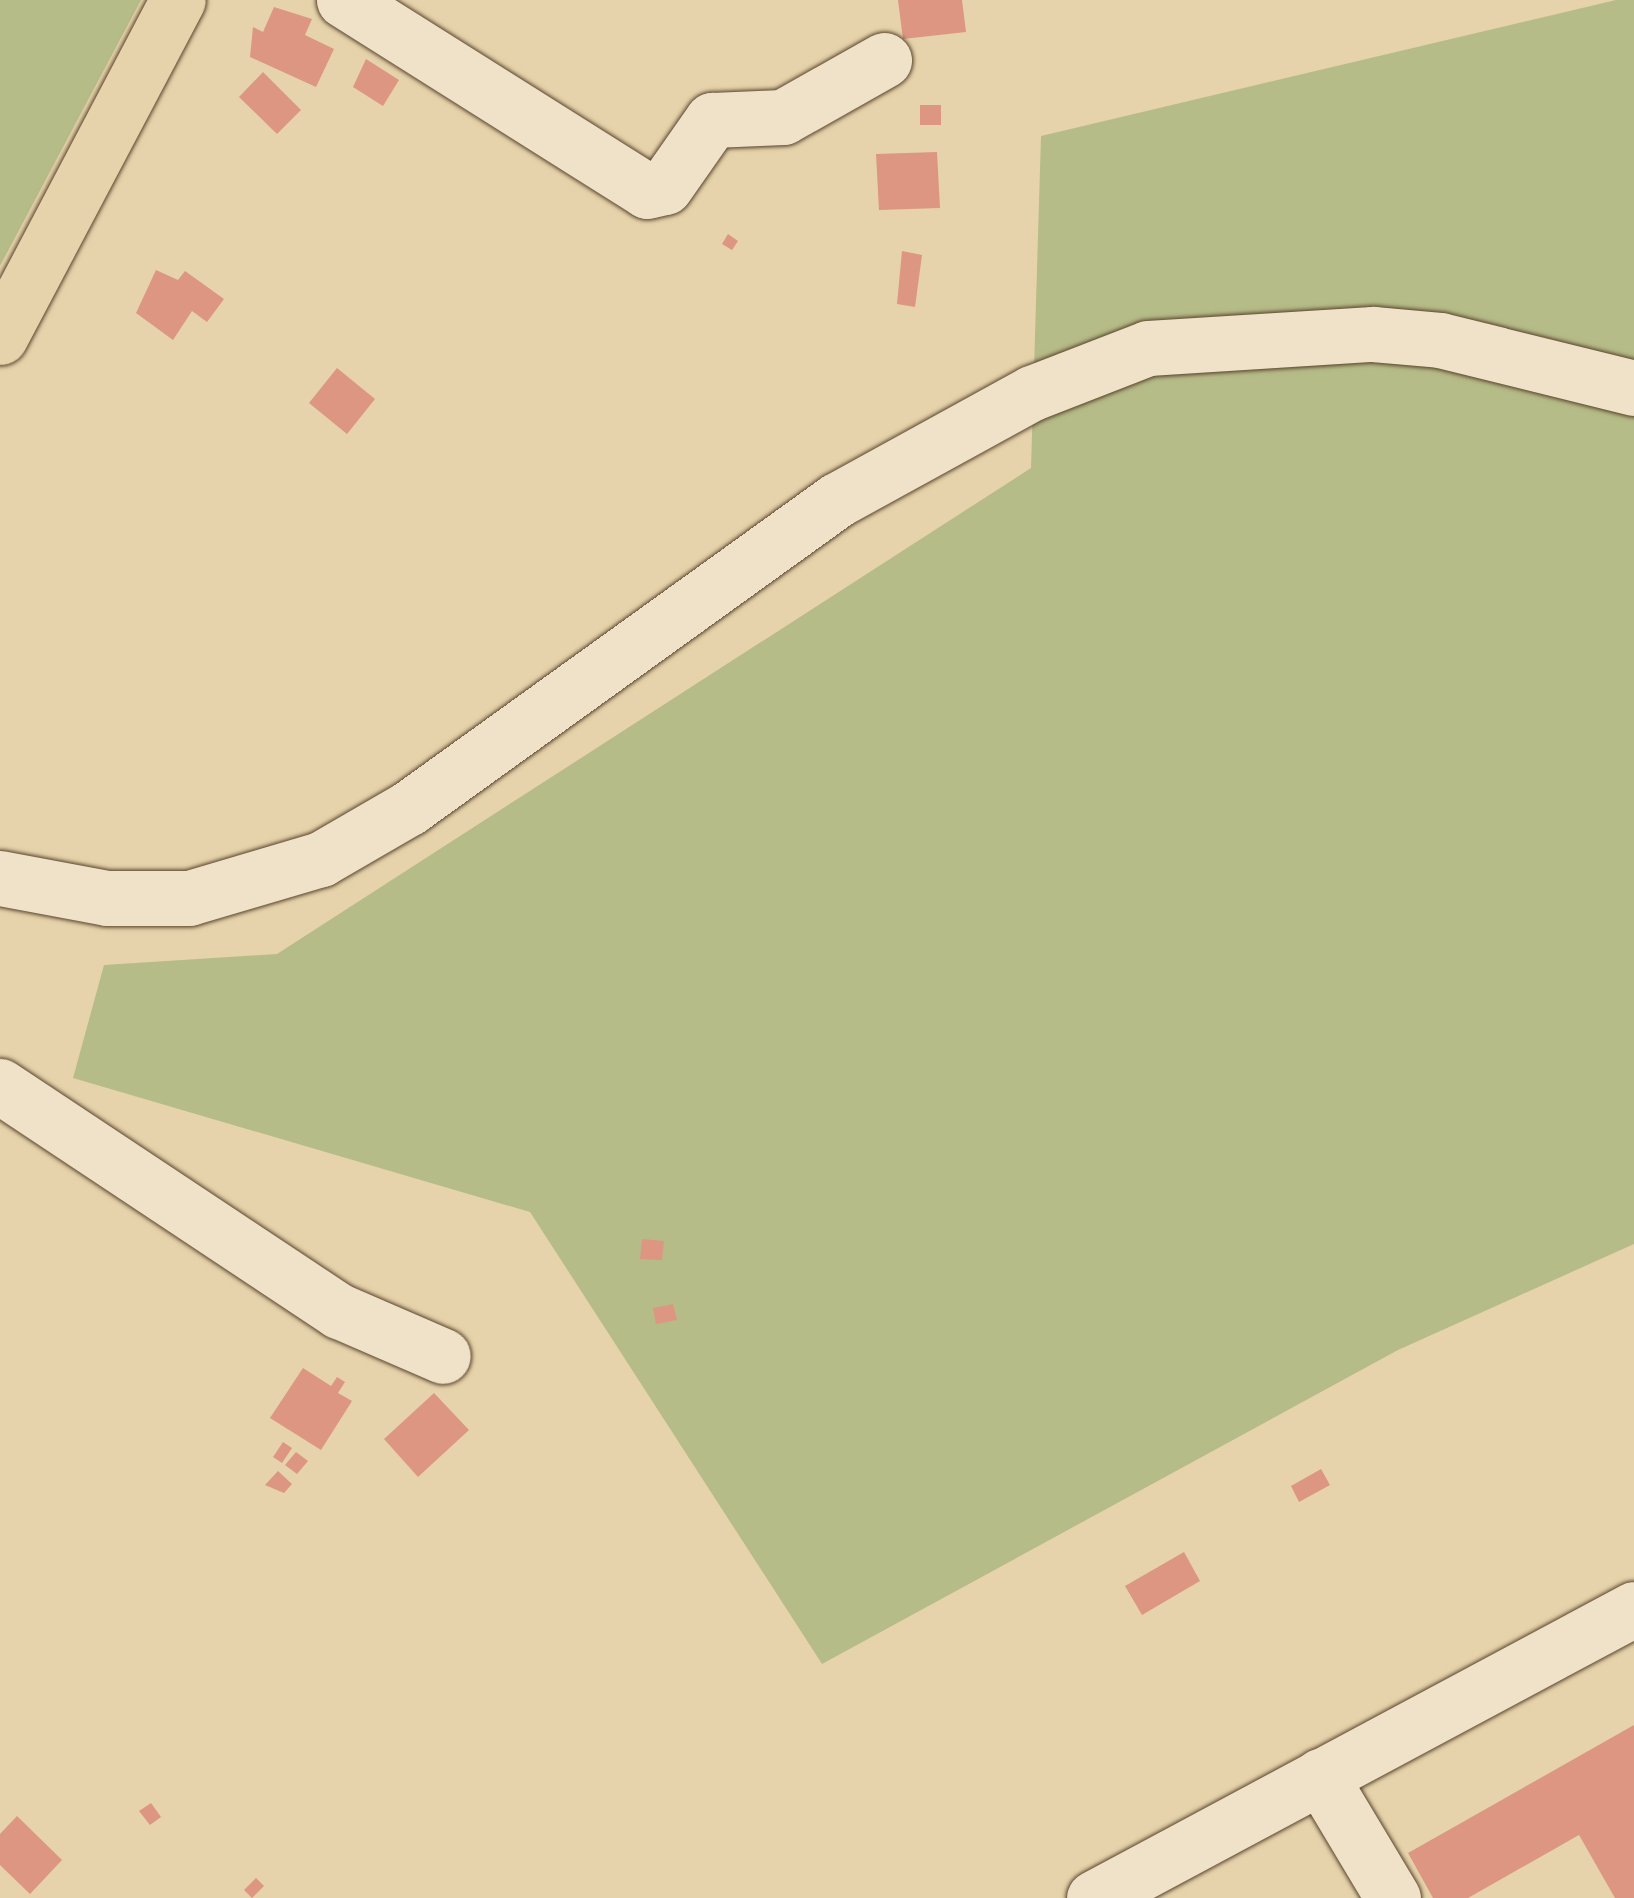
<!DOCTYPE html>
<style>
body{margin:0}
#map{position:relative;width:1634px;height:1898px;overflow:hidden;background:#e6d3ab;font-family:"IM FELL DW Pica",serif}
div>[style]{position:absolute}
.green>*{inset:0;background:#b6bc88}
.building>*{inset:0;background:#dc9681}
.roads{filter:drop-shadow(0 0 2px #59442c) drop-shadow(0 0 2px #59442c)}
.minor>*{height:55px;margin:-27.5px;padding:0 27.5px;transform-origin:27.5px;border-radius:27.5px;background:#efe2c8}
.major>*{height:55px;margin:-27.5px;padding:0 27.5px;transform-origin:27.5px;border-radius:27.5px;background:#e6d3ab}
span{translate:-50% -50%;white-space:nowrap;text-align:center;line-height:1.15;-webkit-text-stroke:8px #efe2c8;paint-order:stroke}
</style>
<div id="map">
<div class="green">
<i style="clip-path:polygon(0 0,141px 0,0 266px)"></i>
<i style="clip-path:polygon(1616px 0,1634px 0,1634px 1244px,1398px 1350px,822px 1664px,530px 1212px,73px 1078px,104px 965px,277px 954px,1031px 468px,1041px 136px)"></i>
</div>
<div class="building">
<i style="clip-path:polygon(898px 0,962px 0,966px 32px,903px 39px)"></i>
<i style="clip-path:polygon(274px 7px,312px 19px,305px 35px,334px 49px,316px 87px,250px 57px,253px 27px,263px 32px)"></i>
<i style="clip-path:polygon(366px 59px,399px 80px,383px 106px,353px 87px)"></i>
<i style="clip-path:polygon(263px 72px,301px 110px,277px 134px,239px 97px)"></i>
<i style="clip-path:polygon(920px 105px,941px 105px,941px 125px,920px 125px)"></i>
<i style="clip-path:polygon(937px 152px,940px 208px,879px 210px,876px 154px)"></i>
<i style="clip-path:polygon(728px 234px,738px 241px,732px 250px,722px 244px)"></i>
<i style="clip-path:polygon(902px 251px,922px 255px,915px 307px,897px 304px)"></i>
<i style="clip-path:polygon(156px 270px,178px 280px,185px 271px,224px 299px,207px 322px,192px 311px,173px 340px,136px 313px)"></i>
<i style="clip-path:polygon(337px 368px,375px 399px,347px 434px,309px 403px)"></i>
<i style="clip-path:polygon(642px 1239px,664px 1241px,662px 1260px,640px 1259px)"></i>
<i style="clip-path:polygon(673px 1304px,677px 1320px,656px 1324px,653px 1308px)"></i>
<i style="clip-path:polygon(303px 1368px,331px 1386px,337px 1377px,345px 1382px,338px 1393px,352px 1401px,321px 1450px,270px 1418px)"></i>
<i style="clip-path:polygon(434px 1393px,469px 1430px,418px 1477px,384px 1439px)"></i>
<i style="clip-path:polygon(283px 1442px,292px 1448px,282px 1463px,273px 1457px)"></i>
<i style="clip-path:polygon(296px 1452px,308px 1461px,297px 1474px,285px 1465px)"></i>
<i style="clip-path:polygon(1321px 1469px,1330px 1485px,1299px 1502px,1291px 1486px)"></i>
<i style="clip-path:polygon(278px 1471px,292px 1484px,284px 1493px,265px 1485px)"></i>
<i style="clip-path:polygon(1184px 1552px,1200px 1581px,1142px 1615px,1125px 1586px)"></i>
<i style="clip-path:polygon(1634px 1725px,1634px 1898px,1615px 1898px,1579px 1835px,1468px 1898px,1433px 1898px,1408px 1853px)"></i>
<i style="clip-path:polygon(151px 1803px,161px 1817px,150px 1825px,139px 1811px)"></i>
<i style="clip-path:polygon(17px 1816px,62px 1860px,30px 1894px,0 1865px,0 1834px)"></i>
<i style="clip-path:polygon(256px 1878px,264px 1886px,252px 1898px,244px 1890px)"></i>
</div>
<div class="roads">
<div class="minor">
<i style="left:344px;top:0;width:358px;rotate:32.2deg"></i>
<i style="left:647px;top:191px;width:18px;rotate:-13deg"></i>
<i style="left:665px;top:187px;width:82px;rotate:-55deg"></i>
<i style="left:712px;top:120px;width:71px;rotate:-2.4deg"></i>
<i style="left:783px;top:117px;width:116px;rotate:-29.4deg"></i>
<i style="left:0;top:878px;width:109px;rotate:10.6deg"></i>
<i style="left:107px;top:898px;width:82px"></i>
<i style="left:189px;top:898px;width:138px;rotate:-16.5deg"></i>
<i style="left:321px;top:859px;width:102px;rotate:-30.1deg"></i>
<i style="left:409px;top:808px;width:527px;rotate:-35.74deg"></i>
<i style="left:837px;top:500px;width:222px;rotate:-28.8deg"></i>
<i style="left:1032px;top:393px;width:124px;rotate:-21.2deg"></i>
<i style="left:1148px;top:348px;width:225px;rotate:-3.6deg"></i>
<i style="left:1373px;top:334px;width:67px;rotate:5.1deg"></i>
<i style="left:1440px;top:340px;width:200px;rotate:13.9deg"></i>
<i style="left:0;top:1086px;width:407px;rotate:33.6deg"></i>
<i style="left:339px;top:1311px;width:113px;rotate:23.4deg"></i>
<i style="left:1320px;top:1776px;width:142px;rotate:59.1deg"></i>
<i style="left:1094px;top:1898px;width:612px;rotate:-28.16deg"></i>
</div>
<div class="major">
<i style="left:0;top:337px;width:381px;rotate:-62.2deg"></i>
</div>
</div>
</div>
